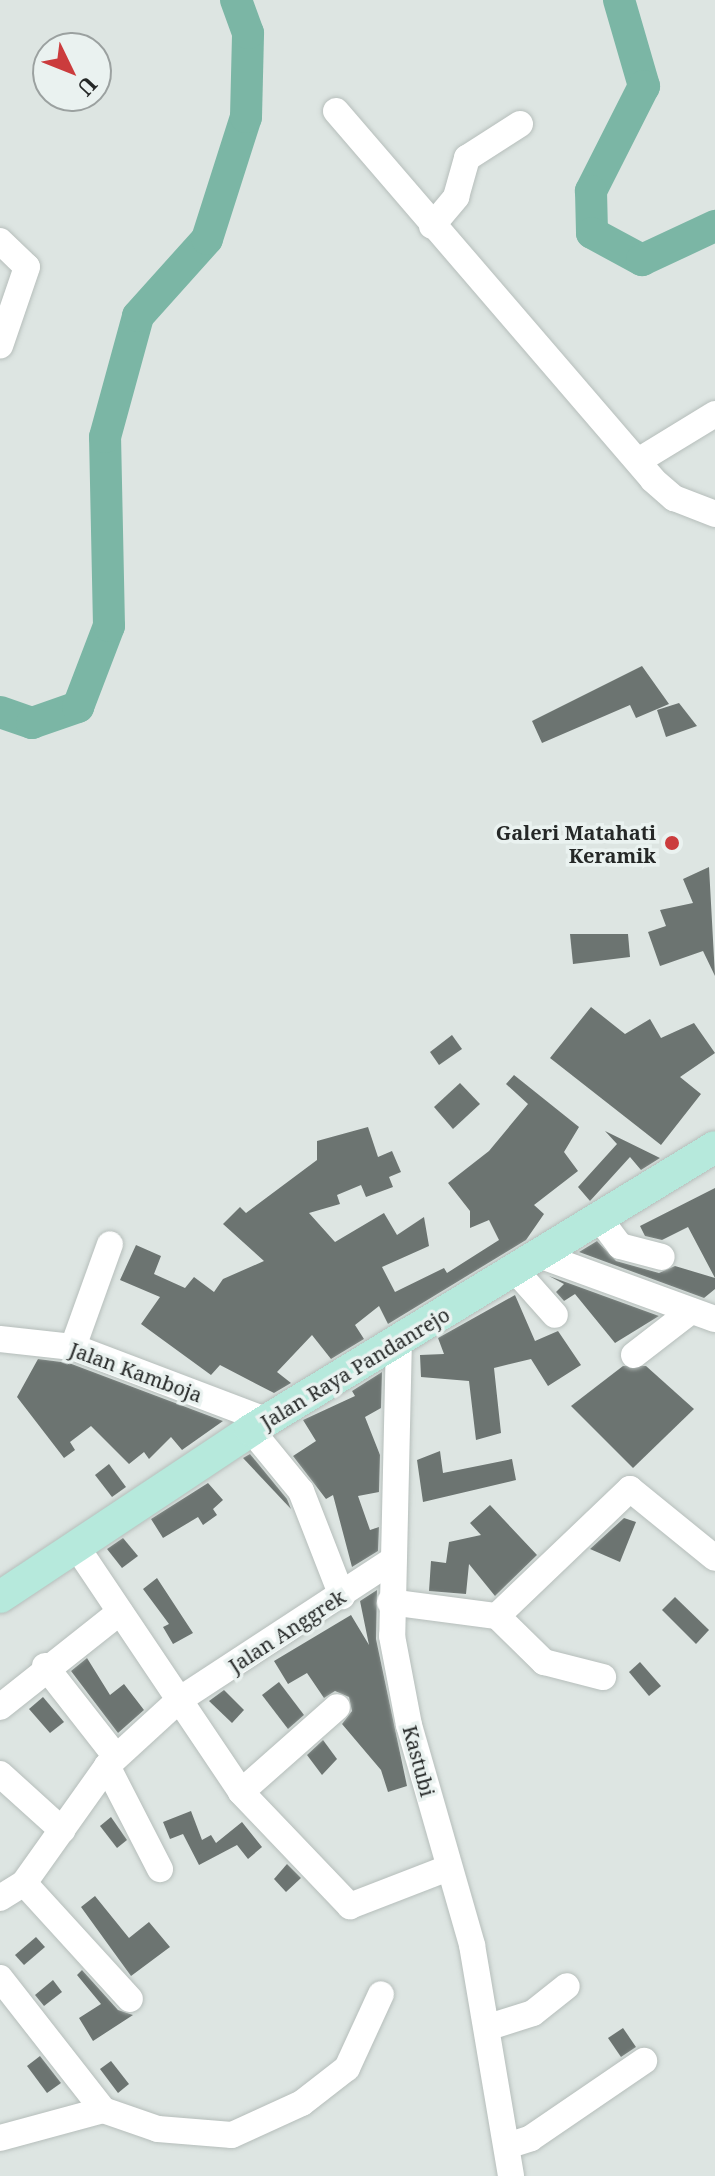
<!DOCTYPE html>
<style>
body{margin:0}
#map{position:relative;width:715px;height:2176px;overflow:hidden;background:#dde5e2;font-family:"Noto Serif",serif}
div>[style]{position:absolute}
.river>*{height:32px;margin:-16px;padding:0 16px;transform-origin:16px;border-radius:16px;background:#7bb6a5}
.building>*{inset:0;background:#6c7471}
.roads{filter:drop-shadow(0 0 2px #b6bebb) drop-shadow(0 0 2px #b6bebb)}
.minor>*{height:26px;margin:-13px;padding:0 13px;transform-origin:13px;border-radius:13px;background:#fff}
.major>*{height:32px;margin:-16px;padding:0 16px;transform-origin:16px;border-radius:16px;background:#b6e9dc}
.dots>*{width:22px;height:22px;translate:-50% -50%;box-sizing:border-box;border:4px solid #eaf2f0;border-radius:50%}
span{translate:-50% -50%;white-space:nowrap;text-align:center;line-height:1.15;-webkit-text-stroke:7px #eaf2f0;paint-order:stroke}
.poi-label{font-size:20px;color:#252827;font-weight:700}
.right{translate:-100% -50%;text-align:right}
.street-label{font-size:20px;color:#252827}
.north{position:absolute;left:32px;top:32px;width:80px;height:80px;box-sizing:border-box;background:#eaf2f0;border:2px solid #9ba1a0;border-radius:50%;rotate:133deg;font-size:22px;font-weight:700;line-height:32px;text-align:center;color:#252827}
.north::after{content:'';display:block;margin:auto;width:28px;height:36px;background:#cb3c3d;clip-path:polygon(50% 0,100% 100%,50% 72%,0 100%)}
</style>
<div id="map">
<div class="river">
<i style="left:619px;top:0;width:90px;rotate:73.8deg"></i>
<i style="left:644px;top:86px;width:118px;rotate:116.8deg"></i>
<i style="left:591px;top:191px;width:42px;rotate:88.6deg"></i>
<i style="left:592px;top:233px;width:57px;rotate:28.4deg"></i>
<i style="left:642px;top:260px;width:81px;rotate:-25deg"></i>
<i style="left:0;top:712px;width:34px;rotate:19deg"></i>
<i style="left:32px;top:723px;width:49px;rotate:-19.2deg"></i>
<i style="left:78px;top:707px;width:87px;rotate:-69.1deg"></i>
<i style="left:109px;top:626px;width:189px;rotate:-91.2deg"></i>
<i style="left:105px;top:437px;width:125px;rotate:-74.7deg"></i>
<i style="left:138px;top:316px;width:103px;rotate:-48.1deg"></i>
<i style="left:207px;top:239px;width:128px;rotate:-72.3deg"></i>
<i style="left:246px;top:117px;width:84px;rotate:-88.6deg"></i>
<i style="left:248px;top:33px;width:35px;rotate:-110deg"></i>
</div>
<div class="building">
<i style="clip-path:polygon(642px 666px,669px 704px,636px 718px,630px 705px,542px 743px,532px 721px)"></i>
<i style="clip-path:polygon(679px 703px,697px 726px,666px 737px,657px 710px)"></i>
<i style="clip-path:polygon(709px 867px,715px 976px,703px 951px,660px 966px,648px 932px,666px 926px,660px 910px,693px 903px,683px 879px)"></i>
<i style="clip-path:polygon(570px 934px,628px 934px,630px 957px,573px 964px)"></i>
<i style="clip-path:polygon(591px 1007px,625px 1034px,650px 1019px,661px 1038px,694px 1023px,715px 1053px,680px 1077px,701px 1094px,661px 1145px,550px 1058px)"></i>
<i style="clip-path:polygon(452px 1035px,462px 1049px,439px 1065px,430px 1052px)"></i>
<i style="clip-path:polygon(514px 1075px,579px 1127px,564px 1152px,578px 1171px,534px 1205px,544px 1214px,526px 1240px,388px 1324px,379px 1306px,355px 1325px,364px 1339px,331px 1359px,312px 1335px,277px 1372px,291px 1383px,274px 1393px,220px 1365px,211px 1375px,141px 1324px,160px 1297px,120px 1280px,136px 1245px,161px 1256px,154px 1274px,185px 1288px,194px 1277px,214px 1292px,223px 1279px,264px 1261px,223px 1224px,240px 1207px,246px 1213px,317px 1160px,317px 1141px,368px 1127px,378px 1157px,392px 1151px,401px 1172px,389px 1177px,393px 1187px,366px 1197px,361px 1185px,337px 1195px,340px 1204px,309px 1213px,335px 1242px,384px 1213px,397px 1235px,424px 1217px,429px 1246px,382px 1267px,395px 1292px,444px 1268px,447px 1273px,499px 1240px,489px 1220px,470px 1228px,470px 1211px,448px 1183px,489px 1151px,528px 1104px,506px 1084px)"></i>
<i style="clip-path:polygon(460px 1083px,480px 1104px,453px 1129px,434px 1107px)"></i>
<i style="clip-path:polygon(605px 1131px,660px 1158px,641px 1170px,630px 1157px,590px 1201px,578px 1187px,617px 1144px)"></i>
<i style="clip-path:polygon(715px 1188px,715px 1289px,704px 1298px,579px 1252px,597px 1241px,616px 1261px,659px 1273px,675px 1266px,715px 1278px,688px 1227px,662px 1240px,645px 1236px,640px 1226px)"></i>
<i style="clip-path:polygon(549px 1276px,659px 1316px,615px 1343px,575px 1294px,564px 1301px,556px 1292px,564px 1284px)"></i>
<i style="clip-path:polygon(515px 1295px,535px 1341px,558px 1331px,581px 1365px,548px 1386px,531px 1359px,494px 1368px,501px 1433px,476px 1440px,469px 1381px,421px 1377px,420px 1355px,444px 1354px,438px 1338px)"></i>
<i style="clip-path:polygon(38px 1359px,69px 1363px,223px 1421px,182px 1450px,171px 1437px,149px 1459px,144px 1452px,129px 1464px,91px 1426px,70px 1442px,75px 1450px,64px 1458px,17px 1397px)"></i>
<i style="clip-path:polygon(623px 1366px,646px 1366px,694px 1409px,633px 1468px,571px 1406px)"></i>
<i style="clip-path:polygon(382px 1372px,381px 1408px,365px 1417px,380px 1455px,379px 1492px,358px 1496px,370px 1530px,379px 1527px,378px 1551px,352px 1567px,333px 1495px,326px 1499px,293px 1456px,316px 1441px,303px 1420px,355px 1396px,352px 1391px)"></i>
<i style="clip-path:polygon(440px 1451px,443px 1473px,512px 1459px,516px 1480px,423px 1502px,417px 1460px)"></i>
<i style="clip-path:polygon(250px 1454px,287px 1499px,291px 1509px,243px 1458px)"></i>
<i style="clip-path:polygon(109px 1464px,126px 1487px,112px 1497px,95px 1475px)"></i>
<i style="clip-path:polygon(208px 1483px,223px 1500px,213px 1509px,217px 1515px,203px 1525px,198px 1517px,163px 1538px,151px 1519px)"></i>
<i style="clip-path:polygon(490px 1505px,537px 1555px,495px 1596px,469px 1564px,466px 1594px,429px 1591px,431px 1561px,446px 1563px,449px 1542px,481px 1535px,470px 1523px)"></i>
<i style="clip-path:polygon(624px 1518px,636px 1522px,620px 1562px,590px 1549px)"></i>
<i style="clip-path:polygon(123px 1538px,138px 1556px,122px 1568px,107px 1549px)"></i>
<i style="clip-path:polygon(157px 1578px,193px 1633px,173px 1644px,163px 1627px,169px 1624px,143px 1589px)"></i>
<i style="clip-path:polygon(377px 1590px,376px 1639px,407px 1786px,388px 1792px,381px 1770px,342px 1724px,352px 1711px,349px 1697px,335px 1691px,324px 1698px,307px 1673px,288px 1684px,274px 1661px,351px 1615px,369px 1645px,360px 1601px)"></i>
<i style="clip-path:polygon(675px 1597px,709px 1630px,696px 1644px,662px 1610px)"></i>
<i style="clip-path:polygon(87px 1658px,110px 1695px,124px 1684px,144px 1710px,118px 1733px,71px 1671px)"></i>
<i style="clip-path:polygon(640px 1662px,661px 1686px,649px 1696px,629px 1672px)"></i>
<i style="clip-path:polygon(279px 1682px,304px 1715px,288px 1729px,262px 1695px)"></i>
<i style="clip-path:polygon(224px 1690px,244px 1710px,232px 1723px,209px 1701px)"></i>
<i style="clip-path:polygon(43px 1697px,64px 1722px,50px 1733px,29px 1709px)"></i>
<i style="clip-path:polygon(323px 1740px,337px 1759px,322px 1775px,307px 1755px)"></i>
<i style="clip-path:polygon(191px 1811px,202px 1840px,211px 1835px,216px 1843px,242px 1822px,262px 1847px,248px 1859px,237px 1845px,199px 1865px,183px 1834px,170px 1839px,163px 1822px)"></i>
<i style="clip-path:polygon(111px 1817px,127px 1840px,117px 1848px,100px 1826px)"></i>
<i style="clip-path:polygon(287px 1864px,301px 1878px,286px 1892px,274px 1879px)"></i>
<i style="clip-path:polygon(95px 1896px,129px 1938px,149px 1922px,170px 1947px,131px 1976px,81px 1907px)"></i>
<i style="clip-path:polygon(36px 1937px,45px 1947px,24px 1965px,15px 1955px)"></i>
<i style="clip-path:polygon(82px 1970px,118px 2010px,133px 2015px,93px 2041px,79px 2018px,101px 2004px,77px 1975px)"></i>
<i style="clip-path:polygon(53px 1980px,62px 1992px,44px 2006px,35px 1995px)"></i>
<i style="clip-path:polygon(623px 2028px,636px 2047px,621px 2057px,608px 2038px)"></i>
<i style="clip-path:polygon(40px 2056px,61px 2083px,47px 2093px,27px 2066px)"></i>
<i style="clip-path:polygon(111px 2061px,129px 2084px,118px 2093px,100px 2069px)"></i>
</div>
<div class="roads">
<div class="minor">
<i style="left:336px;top:111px;width:486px;rotate:49.3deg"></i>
<i style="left:653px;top:480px;width:28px;rotate:41deg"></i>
<i style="left:674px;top:498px;width:44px;rotate:21.3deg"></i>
<i style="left:432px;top:226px;width:38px;rotate:-50deg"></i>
<i style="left:456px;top:197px;width:41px;rotate:-74.2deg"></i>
<i style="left:467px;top:158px;width:63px;rotate:-32.7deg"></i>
<i style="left:0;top:241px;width:37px;rotate:44deg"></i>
<i style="left:27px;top:267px;width:83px;rotate:108.9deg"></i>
<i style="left:638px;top:461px;width:90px;rotate:-31.4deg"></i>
<i style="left:599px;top:1218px;width:35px;rotate:53deg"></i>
<i style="left:620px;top:1246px;width:43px;rotate:14.7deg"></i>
<i style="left:539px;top:1255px;width:187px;rotate:20deg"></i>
<i style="left:515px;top:1270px;width:60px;rotate:48.4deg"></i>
<i style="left:399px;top:1338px;width:298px;rotate:91.3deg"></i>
<i style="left:392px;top:1636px;width:91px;rotate:79.2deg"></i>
<i style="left:409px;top:1725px;width:229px;rotate:74deg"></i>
<i style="left:472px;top:1945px;width:234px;rotate:80.4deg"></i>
<i style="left:0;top:1339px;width:73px;rotate:6.3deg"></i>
<i style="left:73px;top:1347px;width:209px;rotate:20.8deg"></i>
<i style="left:73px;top:1347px;width:109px;rotate:-70.2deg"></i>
<i style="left:634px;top:1355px;width:72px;rotate:-37.7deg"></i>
<i style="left:251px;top:1430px;width:79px;rotate:50.7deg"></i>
<i style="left:301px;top:1491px;width:113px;rotate:68.7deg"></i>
<i style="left:76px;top:1546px;width:296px;rotate:56.1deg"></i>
<i style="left:241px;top:1792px;width:128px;rotate:-41.5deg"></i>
<i style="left:390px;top:1602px;width:108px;rotate:7.5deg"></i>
<i style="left:497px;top:1616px;width:184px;rotate:-43.7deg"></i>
<i style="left:630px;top:1489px;width:109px;rotate:39.1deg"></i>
<i style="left:497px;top:1616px;width:66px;rotate:44.4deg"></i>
<i style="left:544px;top:1662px;width:61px;rotate:14.3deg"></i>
<i style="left:45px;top:1666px;width:115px;rotate:52deg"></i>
<i style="left:0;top:1707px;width:153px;rotate:-38.4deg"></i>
<i style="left:107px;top:1766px;width:116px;rotate:62.8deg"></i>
<i style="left:0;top:1774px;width:84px;rotate:42.1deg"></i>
<i style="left:241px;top:1792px;width:158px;rotate:46.3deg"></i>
<i style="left:350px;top:1906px;width:105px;rotate:-21.2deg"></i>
<i style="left:24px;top:1883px;width:157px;rotate:47.6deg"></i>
<i style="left:0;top:1898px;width:28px;rotate:-32deg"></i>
<i style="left:24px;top:1883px;width:143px;rotate:-54.6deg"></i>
<i style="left:107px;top:1766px;width:98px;rotate:-42.5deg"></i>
<i style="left:179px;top:1700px;width:256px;rotate:-33.2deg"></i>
<i style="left:0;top:1978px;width:167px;rotate:52deg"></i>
<i style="left:489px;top:2027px;width:46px;rotate:-17.7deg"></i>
<i style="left:533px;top:2013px;width:43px;rotate:-38.5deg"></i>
<i style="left:0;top:2138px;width:107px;rotate:-15.2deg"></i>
<i style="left:103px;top:2110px;width:58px;rotate:19.1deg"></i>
<i style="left:158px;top:2129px;width:74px;rotate:4.6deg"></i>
<i style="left:232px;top:2135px;width:77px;rotate:-24.6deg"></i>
<i style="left:302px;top:2103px;width:57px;rotate:-37.9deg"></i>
<i style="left:347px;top:2068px;width:81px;rotate:-65.3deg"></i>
<i style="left:507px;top:2146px;width:25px;rotate:-18deg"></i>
<i style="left:531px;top:2138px;width:137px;rotate:-34.3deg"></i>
</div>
<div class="major">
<i style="left:0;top:1597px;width:301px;rotate:-33.6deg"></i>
<i style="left:251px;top:1430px;width:543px;rotate:-31.38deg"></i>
</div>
</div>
<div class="dots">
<i style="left:672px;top:843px;background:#cb3c3d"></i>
</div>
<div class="poi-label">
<span class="right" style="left:656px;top:844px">Galeri Matahati<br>Keramik</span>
</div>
<div class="street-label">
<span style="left:355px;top:1368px;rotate:-31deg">Jalan Raya Pandanrejo</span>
<span style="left:136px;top:1372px;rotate:20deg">Jalan Kamboja</span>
<span style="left:287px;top:1631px;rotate:-33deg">Jalan Anggrek</span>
<span style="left:419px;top:1761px;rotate:75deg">Kastubi</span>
</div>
<div class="north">U</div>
</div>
